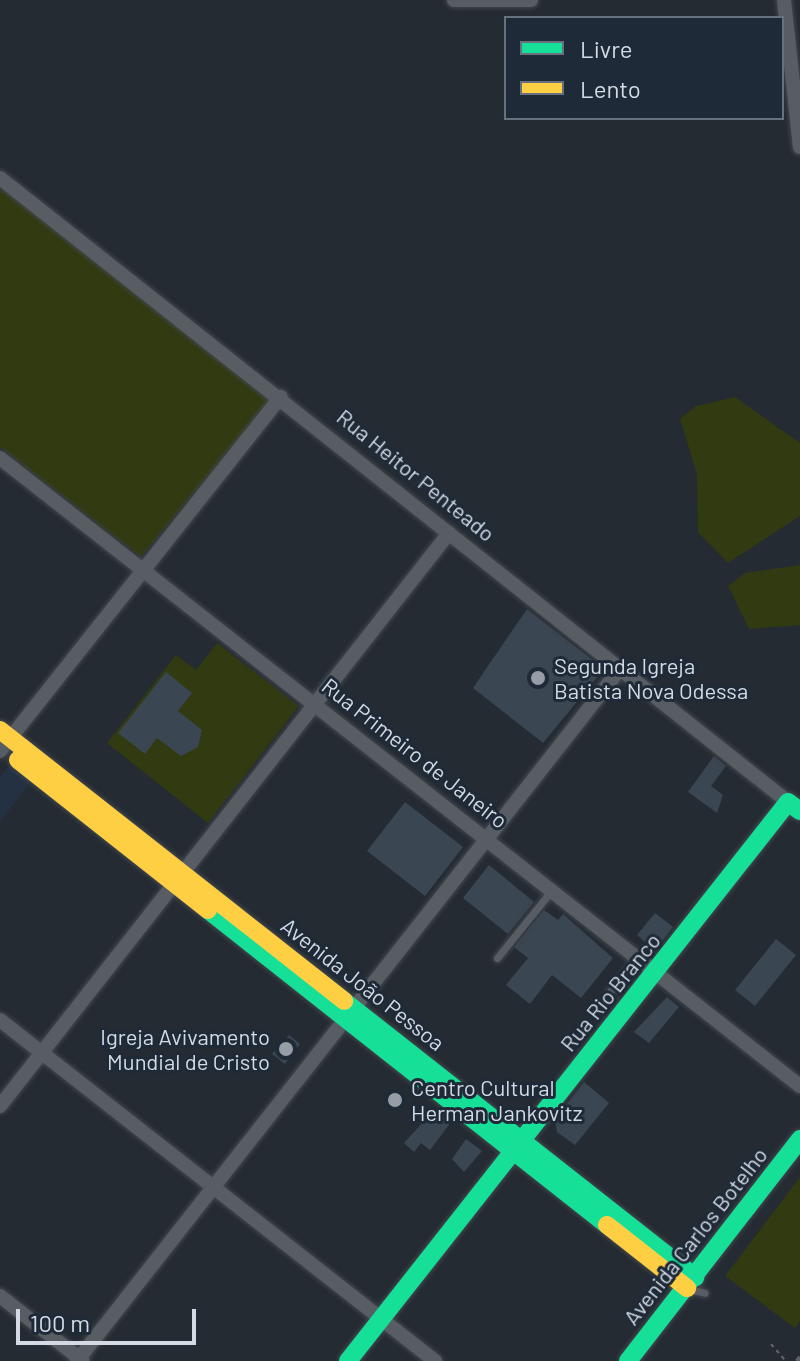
<!DOCTYPE html>
<meta charset="utf-8">
<style>
body{margin:0}
#map{position:relative;width:800px;height:1361px;overflow:hidden;background:#252b32;font-family:Barlow,sans-serif}
div>[style]{position:absolute}
.built>*{inset:0;background:#243143}
.green>*{inset:0;background:#313a11}
.building>*{inset:0;background:#3b4653}
.path>*{height:2px;margin-top:-1px;transform-origin:0;background:repeating-linear-gradient(90deg,#60656a 0 4px,transparent 0 8px)}
.roads{filter:drop-shadow(0 0 2px #42474e) drop-shadow(0 0 2px #42474e)}
.lane>*{height:7px;margin:-3.5px;padding:0 3.5px;transform-origin:3.5px;border-radius:3.5px;background:#585d63}
.street>*{height:14px;margin:-7px;padding:0 7px;transform-origin:7px;border-radius:7px;background:#585d63}
.fast>*{height:18px;margin:-9px;padding:0 9px;transform-origin:9px;border-radius:9px;background:#16e098}
.slow>*{height:18px;margin:-9px;padding:0 9px;transform-origin:9px;border-radius:9px;background:#ffcf43}
.rail>*{height:4px;margin-top:-2px;transform-origin:0;background:repeating-linear-gradient(90deg,#5e6268 0 16px,transparent 0 24px)}
.dots>*{width:22px;height:22px;translate:-50% -50%;box-sizing:border-box;border:4px solid #1f2a38;border-radius:50%}
span{translate:-50% -50%;white-space:nowrap;text-align:center;line-height:1.15;-webkit-text-stroke:6px #1f2a38;paint-order:stroke}
.street-label{font-size:22px;color:#d3dae4}
.poi-label{font-size:22px;color:#d3dae4}
.left{translate:0 -50%;text-align:left}
.right{translate:-100% -50%;text-align:right}
.legend{position:absolute;left:504px;top:16px;width:280px;height:104px;box-sizing:border-box;background:#1f2a38;border:2px solid #67707d;margin:0;padding:10px 14px;list-style:none;font-size:24px;color:#d3dae4}
.legend li{display:flex;align-items:center;gap:16px;height:40px}
.legend b{width:40px;border:2px solid #67707d}
.scale{position:absolute;left:16px;top:1309px;width:180px;height:36px;box-sizing:border-box;border:4px solid #d3dae4;border-top:0;padding-left:10px;font-size:24px;line-height:28px;white-space:nowrap;color:#d3dae4;-webkit-text-stroke:6px #1f2a38;paint-order:stroke}
</style>
<div id="map">
<div class="built">
<i style="clip-path:polygon(10px 765px,31px 781px,0 822px,0 777px)"></i>
</div>
<div class="green">
<i style="clip-path:polygon(0 187px,273px 397px,141px 557px,0 447px)"></i>
<i style="clip-path:polygon(735px 397px,800px 443px,800px 516px,728px 563px,698px 532px,697px 474px,680px 419px,696px 406px)"></i>
<i style="clip-path:polygon(800px 565px,800px 625px,749px 629px,728px 586px,745px 573px)"></i>
<i style="clip-path:polygon(217px 643px,299px 706px,208px 823px,107px 743px,176px 655px,196px 670px)"></i>
<i style="clip-path:polygon(800px 1177px,800px 1321px,795px 1328px,725px 1276px)"></i>
</div>
<div class="building">
<i style="clip-path:polygon(527px 609px,604px 669px,543px 743px,473px 688px)"></i>
<i style="clip-path:polygon(166px 672px,192px 693px,178px 711px,202px 730px,198px 747px,181px 756px,157px 738px,145px 754px,118px 733px)"></i>
<i style="clip-path:polygon(714px 756px,726px 766px,711px 786px,723px 795px,717px 813px,688px 792px)"></i>
<i style="clip-path:polygon(405px 802px,463px 847px,425px 896px,367px 851px)"></i>
<i style="clip-path:polygon(489px 865px,534px 902px,508px 934px,463px 898px)"></i>
<i style="clip-path:polygon(544px 910px,558px 920px,563px 914px,613px 958px,581px 998px,552px 975px,530px 1004px,506px 985px,528px 958px,514px 947px)"></i>
<i style="clip-path:polygon(655px 913px,673px 927px,655px 950px,637px 935px)"></i>
<i style="clip-path:polygon(776px 939px,796px 955px,755px 1006px,735px 990px)"></i>
<i style="clip-path:polygon(667px 997px,679px 1007px,649px 1043px,634px 1032px)"></i>
<i style="clip-path:polygon(289px 1035px,300px 1044px,285px 1064px,272px 1054px)"></i>
<i style="clip-path:polygon(584px 1082px,609px 1103px,575px 1145px,557px 1132px,555px 1119px)"></i>
<i style="clip-path:polygon(436px 1108px,451px 1122px,430px 1150px,421px 1143px,414px 1152px,404px 1143px)"></i>
<i style="clip-path:polygon(466px 1139px,482px 1151px,464px 1172px,452px 1159px)"></i>
</div>
<div class="path">
<i style="left:771px;top:1344px;width:23px;rotate:49deg"></i>
</div>
<div class="roads">
<div class="lane">
<i style="left:497px;top:958px;width:86px;rotate:-51.1deg"></i>
<i style="left:608px;top:994px;width:46px;rotate:-51.1deg"></i>
<i style="left:689px;top:1289px;width:16px;rotate:14deg"></i>
</div>
<div class="street">
<i style="left:454px;top:0;width:77px"></i>
<i style="left:784px;top:0;width:148px;rotate:83.8deg"></i>
<i style="left:0;top:178px;width:1005px;rotate:38.37deg"></i>
<i style="left:0;top:458px;width:1017px;rotate:38.13deg"></i>
<i style="left:0;top:751px;width:452px;rotate:-51.6deg"></i>
<i style="left:0;top:1020px;width:553px;rotate:38.09deg"></i>
<i style="left:0;top:1106px;width:728px;rotate:-51.92deg"></i>
<i style="left:0;top:1296px;width:105px;rotate:38.1deg"></i>
<i style="left:77px;top:1361px;width:880px;rotate:-51.88deg"></i>
</div>
<div class="fast">
<i style="left:208px;top:910px;width:508px;rotate:38.29deg"></i>
<i style="left:344px;top:1001px;width:447px;rotate:38.2deg"></i>
<i style="left:348px;top:1361px;width:711px;rotate:-51.79deg"></i>
<i style="left:788px;top:802px;width:15px;rotate:37deg"></i>
<i style="left:628px;top:1361px;width:281px;rotate:-52.2deg"></i>
</div>
<div class="slow">
<i style="left:0;top:730px;width:438px;rotate:38.2deg"></i>
<i style="left:18px;top:760px;width:242px;rotate:38.3deg"></i>
<i style="left:607px;top:1225px;width:102px;rotate:38.2deg"></i>
</div>
</div>
<div class="rail">
<i style="left:797px;top:1361px;width:5px;rotate:-53deg"></i>
</div>
<div class="dots">
<i style="left:538px;top:678px;background:#969da6"></i>
<i style="left:286px;top:1049px;background:#969da6"></i>
<i style="left:395px;top:1100px;background:#969da6"></i>
</div>
<div class="street-label">
<span style="left:416px;top:475px;rotate:39deg">Rua Heitor Penteado</span>
<span style="left:415px;top:753px;rotate:38deg">Rua Primeiro de Janeiro</span>
<span style="left:363px;top:984px;rotate:38deg">Avenida João Pessoa</span>
<span style="left:610px;top:992px;rotate:-51deg">Rua Rio Branco</span>
<span style="left:695px;top:1236px;rotate:-52deg">Avenida Carlos Botelho</span>
</div>
<div class="poi-label">
<span class="left" style="left:554px;top:678px">Segunda Igreja<br>Batista Nova Odessa</span>
<span class="right" style="left:270px;top:1049px">Igreja Avivamento<br>Mundial de Cristo</span>
<span class="left" style="left:411px;top:1100px">Centro Cultural<br>Herman Jankovitz</span>
</div>
<ul class="legend">
<li><b style="height:10px;background:#16e098"></b>Livre</li>
<li><b style="height:10px;background:#ffcf43"></b>Lento</li>
</ul>
<div class="scale">100 m</div>
</div>
